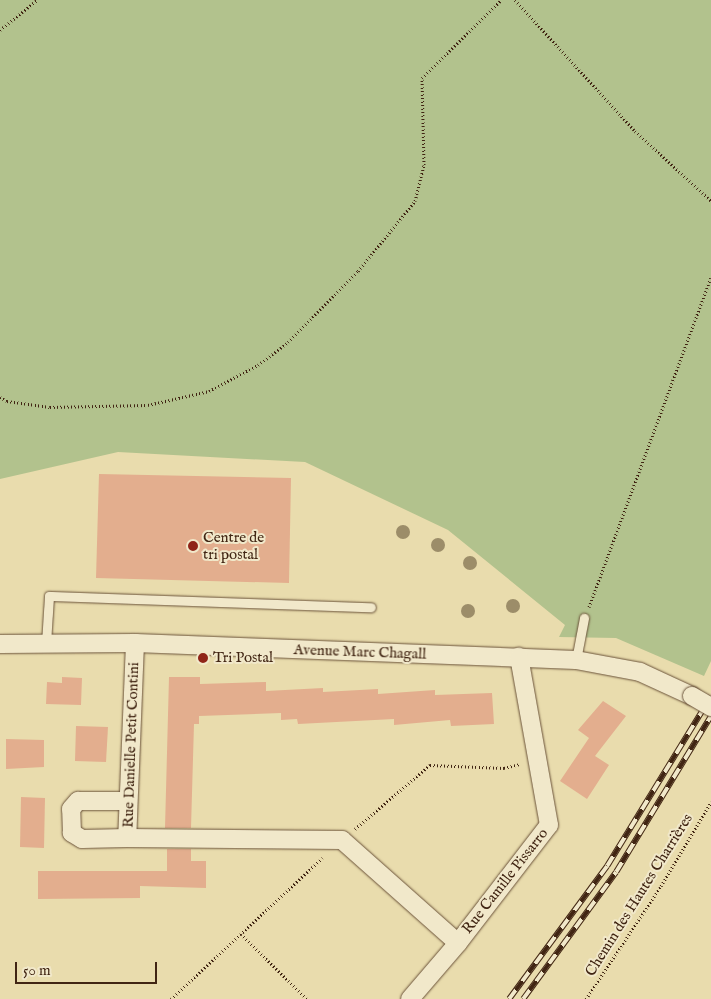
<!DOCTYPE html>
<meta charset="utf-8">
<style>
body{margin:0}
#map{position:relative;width:711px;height:999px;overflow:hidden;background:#e9dcad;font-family:"IM FELL English",serif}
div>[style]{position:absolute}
.green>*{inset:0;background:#b2c28d}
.building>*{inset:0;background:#e3ae8e}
.path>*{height:3px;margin-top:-1.5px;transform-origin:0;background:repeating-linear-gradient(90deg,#412513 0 1px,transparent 0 3.5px)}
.roads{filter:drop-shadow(0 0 1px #6b533a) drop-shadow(0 0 1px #6b533a)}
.service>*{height:9px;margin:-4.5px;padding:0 4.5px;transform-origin:4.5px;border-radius:4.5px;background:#f1e8ca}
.minor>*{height:18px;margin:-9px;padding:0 9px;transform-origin:9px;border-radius:9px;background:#f1e8ca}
.rail>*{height:5.5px;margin-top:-2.75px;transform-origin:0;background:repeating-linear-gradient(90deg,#f1e8ca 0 11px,#412513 0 22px);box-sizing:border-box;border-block:1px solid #412513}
.bridges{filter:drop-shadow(0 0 1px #6b533a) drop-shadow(0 0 1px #6b533a)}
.minor-bridge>*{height:18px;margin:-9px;padding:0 9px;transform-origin:9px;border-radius:9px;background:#f1e8ca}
.trees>*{width:14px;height:14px;margin:-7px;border-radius:50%;background:#9c8d69}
.dots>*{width:14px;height:14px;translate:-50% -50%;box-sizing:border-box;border:2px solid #f1e8ca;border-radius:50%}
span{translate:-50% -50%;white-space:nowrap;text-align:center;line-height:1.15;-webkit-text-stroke:4px #f1e8ca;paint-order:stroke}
.poi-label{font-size:15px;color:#412513}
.left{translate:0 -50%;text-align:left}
.street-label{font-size:15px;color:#412513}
.scale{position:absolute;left:15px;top:962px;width:142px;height:22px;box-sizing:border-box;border:2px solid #412513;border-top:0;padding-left:6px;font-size:15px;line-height:18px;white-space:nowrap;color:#412513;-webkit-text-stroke:4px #f1e8ca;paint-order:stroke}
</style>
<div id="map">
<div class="green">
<i style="clip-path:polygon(0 0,711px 0,711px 661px,704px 676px,616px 638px,559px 637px,565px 625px,448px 530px,305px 462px,118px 452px,0 479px)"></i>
</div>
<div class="building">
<i style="clip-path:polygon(99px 474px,291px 478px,289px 583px,96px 578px)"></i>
<i style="clip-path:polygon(62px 677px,82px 678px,81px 705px,46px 704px,47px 682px,62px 683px)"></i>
<i style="clip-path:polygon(169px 677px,200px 677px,200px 684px,266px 682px,266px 691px,323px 688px,323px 692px,378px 689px,378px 694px,435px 690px,435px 695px,492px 693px,494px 724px,451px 726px,450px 720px,394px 725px,394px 719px,298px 724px,297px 719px,281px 720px,281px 713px,199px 716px,199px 724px,194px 724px,191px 828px,165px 828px)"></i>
<i style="clip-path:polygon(603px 701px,626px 716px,595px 756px,609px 765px,587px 799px,560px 781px,589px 738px,578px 730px)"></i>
<i style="clip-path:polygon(76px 726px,108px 727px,106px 762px,75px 761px)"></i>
<i style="clip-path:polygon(6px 739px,44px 740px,44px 767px,6px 769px)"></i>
<i style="clip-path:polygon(21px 797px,45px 798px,44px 848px,20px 847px)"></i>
<i style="clip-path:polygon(167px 849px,191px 849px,191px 861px,206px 861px,206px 888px,140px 886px,140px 898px,38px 899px,38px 871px,167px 871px)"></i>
</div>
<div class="path">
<i style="left:515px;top:0;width:178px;rotate:47.5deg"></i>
<i style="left:635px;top:131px;width:103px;rotate:42.6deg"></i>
<i style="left:0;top:30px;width:48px;rotate:-39deg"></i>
<i style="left:0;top:397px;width:8px;rotate:30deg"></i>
<i style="left:7px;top:401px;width:43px;rotate:7.9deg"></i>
<i style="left:50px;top:407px;width:98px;rotate:-1.2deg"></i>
<i style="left:148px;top:405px;width:63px;rotate:-12.9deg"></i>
<i style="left:209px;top:391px;width:55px;rotate:-28deg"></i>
<i style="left:258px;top:365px;width:38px;rotate:-37deg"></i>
<i style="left:288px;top:342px;width:100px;rotate:-45.4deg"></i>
<i style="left:358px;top:271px;width:90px;rotate:-50.8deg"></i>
<i style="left:415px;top:201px;width:37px;rotate:-76deg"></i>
<i style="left:424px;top:165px;width:87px;rotate:-91.3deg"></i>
<i style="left:422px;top:78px;width:111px;rotate:-44.6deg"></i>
<i style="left:589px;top:607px;width:351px;rotate:-69.7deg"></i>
<i style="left:355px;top:829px;width:99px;rotate:-40.5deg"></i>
<i style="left:430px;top:765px;width:74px;rotate:2.3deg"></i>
<i style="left:504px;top:768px;width:16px;rotate:-14deg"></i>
<i style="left:241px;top:934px;width:93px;rotate:44.6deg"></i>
<i style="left:171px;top:999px;width:207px;rotate:-43deg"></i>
<i style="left:586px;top:999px;width:136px;rotate:-56.4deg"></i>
<i style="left:661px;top:886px;width:98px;rotate:-59.2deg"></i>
</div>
<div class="roads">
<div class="service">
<i style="left:46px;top:643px;width:47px;rotate:-86.3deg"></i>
<i style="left:49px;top:596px;width:322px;rotate:2deg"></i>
<i style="left:576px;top:660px;width:43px;rotate:-79.2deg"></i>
</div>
<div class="minor">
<i style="left:135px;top:643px;width:195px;rotate:92.3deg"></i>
<i style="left:127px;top:838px;width:215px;rotate:0.5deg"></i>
<i style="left:342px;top:840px;width:155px;rotate:41.6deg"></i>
<i style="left:0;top:644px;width:135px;rotate:-0.4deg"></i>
<i style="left:135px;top:643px;width:441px;rotate:2.2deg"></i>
<i style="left:576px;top:660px;width:65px;rotate:10.6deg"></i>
<i style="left:640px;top:672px;width:57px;rotate:24.8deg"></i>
<i style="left:127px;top:838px;width:45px;rotate:178.7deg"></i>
<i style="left:82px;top:839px;width:12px;rotate:-149deg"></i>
<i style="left:72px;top:833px;width:24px;rotate:-92deg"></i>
<i style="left:71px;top:809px;width:11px;rotate:-49deg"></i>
<i style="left:78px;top:801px;width:50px"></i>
<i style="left:410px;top:999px;width:74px;rotate:-49.4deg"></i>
<i style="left:458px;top:943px;width:149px;rotate:-52.4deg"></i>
<i style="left:549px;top:825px;width:171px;rotate:-100.1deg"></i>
</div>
</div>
<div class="rail">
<i style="left:509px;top:999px;width:165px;rotate:-53.6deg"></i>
<i style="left:607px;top:866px;width:199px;rotate:-58.5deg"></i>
<i style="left:523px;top:999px;width:157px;rotate:-53.8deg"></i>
<i style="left:616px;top:872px;width:183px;rotate:-58.7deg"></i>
</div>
<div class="bridges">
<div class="minor-bridge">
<i style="left:692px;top:696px;width:22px;rotate:30deg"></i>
</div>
</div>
<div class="trees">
<i style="left:403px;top:532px"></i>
<i style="left:438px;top:545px"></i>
<i style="left:470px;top:563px"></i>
<i style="left:513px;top:606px"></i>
<i style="left:468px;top:611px"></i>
</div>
<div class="dots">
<i style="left:193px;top:546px;background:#8f2418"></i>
<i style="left:203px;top:658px;background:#8f2418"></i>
</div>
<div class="poi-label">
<span class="left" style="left:203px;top:546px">Centre de<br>tri postal</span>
<span class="left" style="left:213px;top:658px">Tri Postal</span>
</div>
<div class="street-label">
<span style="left:360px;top:652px;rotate:2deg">Avenue Marc Chagall</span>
<span style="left:131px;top:745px;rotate:-88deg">Rue Danielle Petit Contini</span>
<span style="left:505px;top:881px;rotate:-52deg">Rue Camille Pissarro</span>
<span style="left:639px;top:895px;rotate:-58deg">Chemin des Hautes Charrières</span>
</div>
<div class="scale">50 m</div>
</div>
